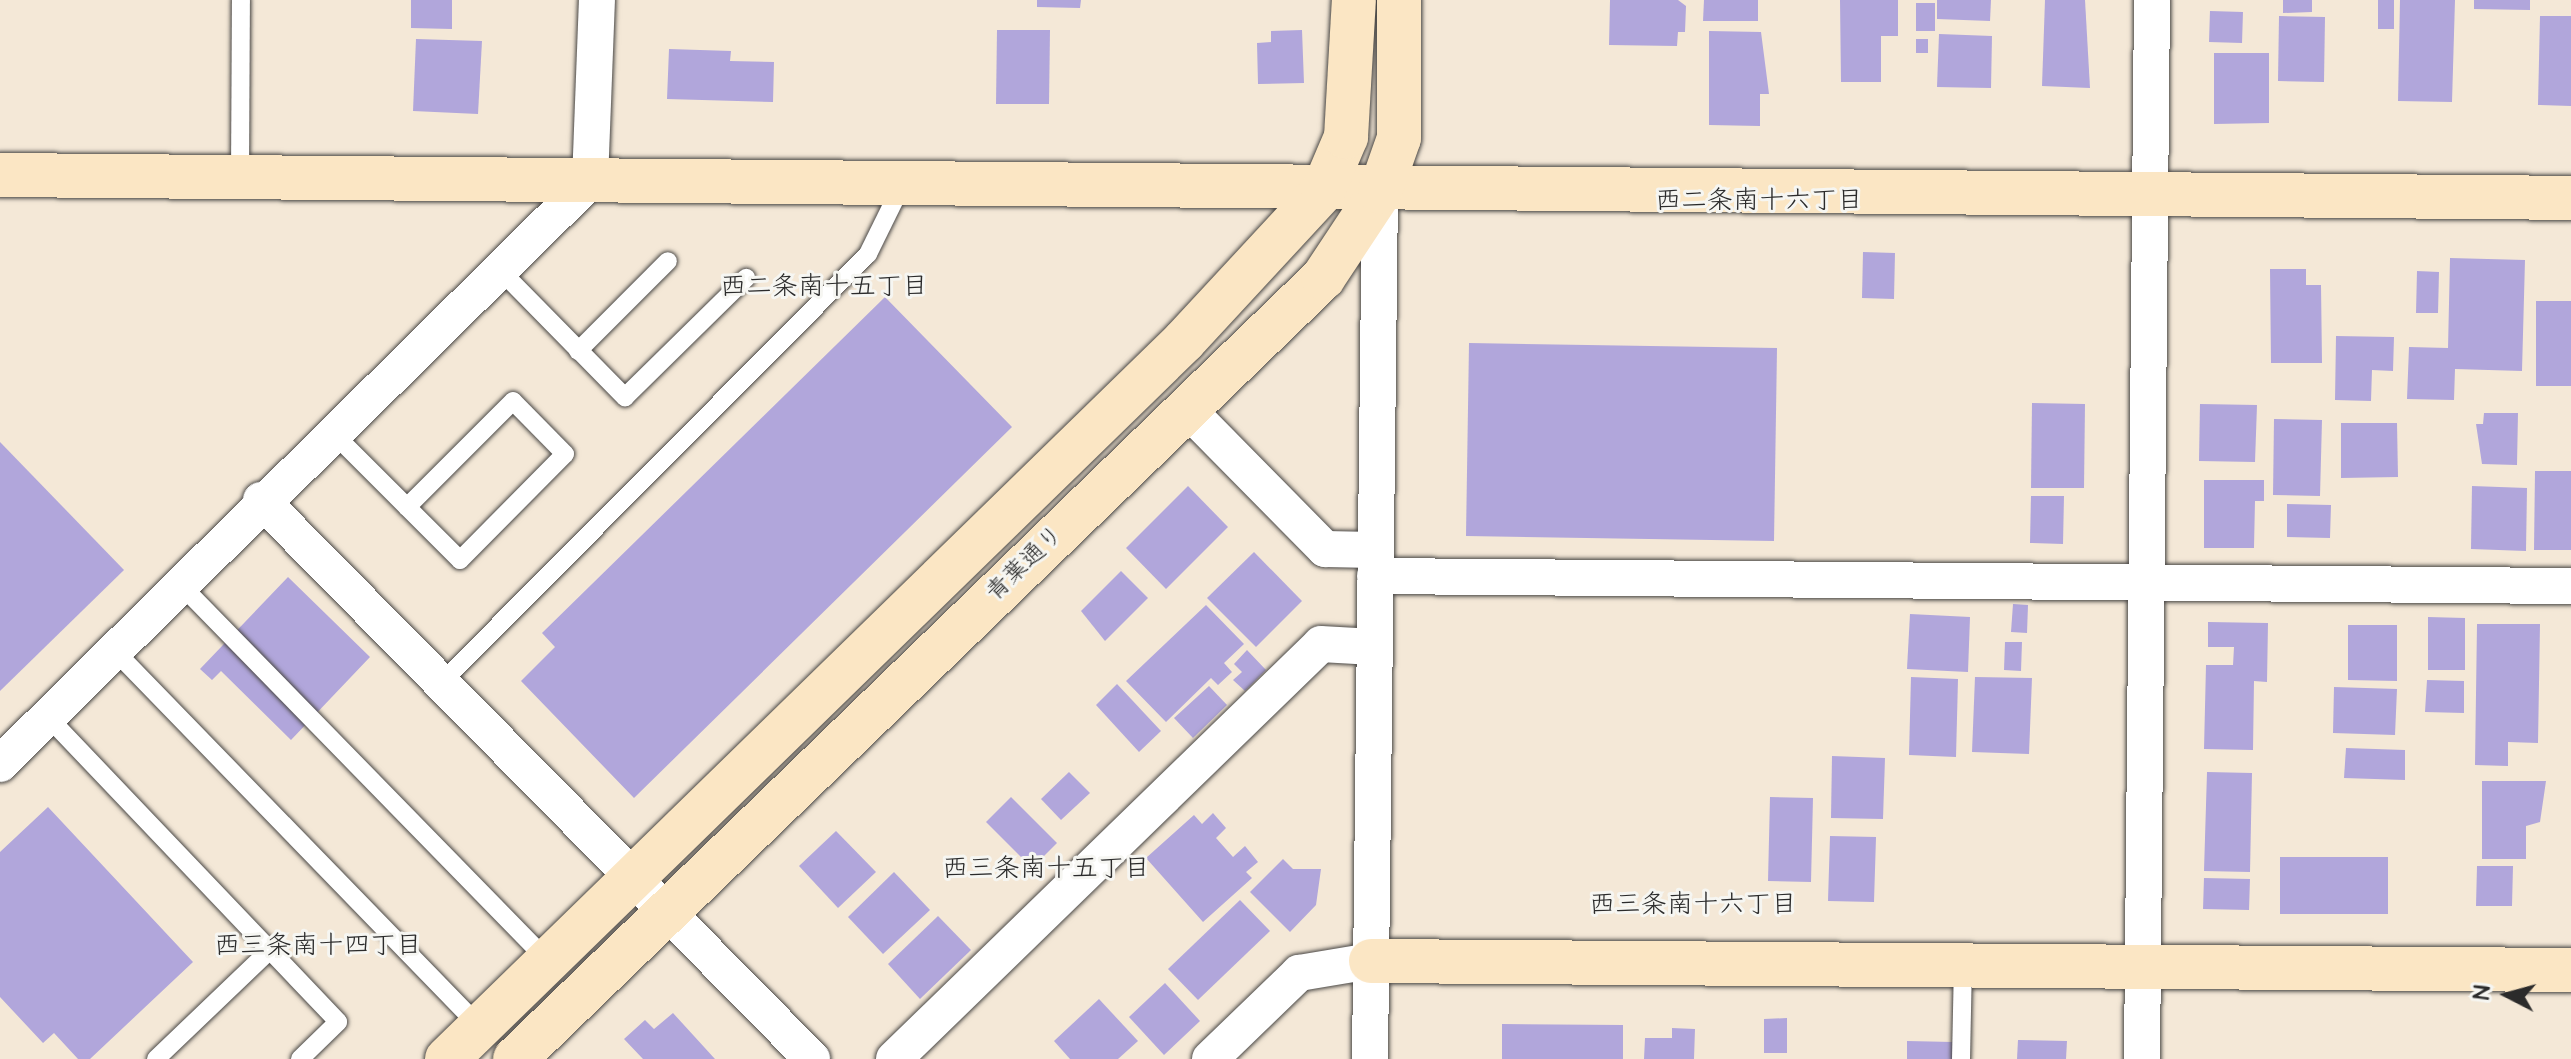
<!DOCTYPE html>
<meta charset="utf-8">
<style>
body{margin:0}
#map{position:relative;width:2571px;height:1059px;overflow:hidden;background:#f4e8d7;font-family:"Architects Daughter","Klee One",sans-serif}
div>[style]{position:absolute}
.building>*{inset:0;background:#b1a6db}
.roads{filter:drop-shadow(0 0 2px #494745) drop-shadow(0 0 2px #494745)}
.lane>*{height:18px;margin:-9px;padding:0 9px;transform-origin:9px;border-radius:9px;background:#fff}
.street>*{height:36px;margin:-18px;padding:0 18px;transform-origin:18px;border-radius:18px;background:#fff}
.secondary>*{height:44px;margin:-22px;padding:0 22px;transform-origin:22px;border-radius:22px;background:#fbe6c4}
span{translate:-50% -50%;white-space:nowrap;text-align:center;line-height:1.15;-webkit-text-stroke:6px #f6f6f2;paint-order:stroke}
.street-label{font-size:24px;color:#2b2b2b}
.neighbourhood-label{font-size:26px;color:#2b2b2b}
.north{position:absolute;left:2467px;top:955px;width:80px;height:80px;-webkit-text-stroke:6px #f6f6f2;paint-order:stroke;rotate:276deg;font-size:22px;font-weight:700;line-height:32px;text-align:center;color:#2b2b2b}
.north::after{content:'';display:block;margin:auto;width:28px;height:36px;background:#2b2b2b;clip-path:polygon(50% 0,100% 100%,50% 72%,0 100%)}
</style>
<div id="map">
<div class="building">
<i style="clip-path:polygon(411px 0,452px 0,452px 29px,411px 28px)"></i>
<i style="clip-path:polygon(1037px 0,1081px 0,1080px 8px,1037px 7px)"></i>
<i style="clip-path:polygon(1610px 0,1678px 0,1686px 6px,1685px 32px,1678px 32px,1677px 46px,1609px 45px)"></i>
<i style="clip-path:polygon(1704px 0,1758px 0,1758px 21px,1703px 21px)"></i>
<i style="clip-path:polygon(1840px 0,1898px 0,1898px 36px,1881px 36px,1881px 82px,1841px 82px)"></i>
<i style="clip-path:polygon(1937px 0,1991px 0,1990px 21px,1937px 19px)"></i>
<i style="clip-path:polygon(2045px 0,2085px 0,2090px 88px,2042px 86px)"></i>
<i style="clip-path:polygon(2283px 0,2312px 0,2312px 12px,2283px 13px)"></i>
<i style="clip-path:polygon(2378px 0,2394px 0,2394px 29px,2378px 29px)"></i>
<i style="clip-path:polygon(2400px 0,2455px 0,2452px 102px,2398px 101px)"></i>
<i style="clip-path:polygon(2474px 0,2530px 0,2530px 10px,2474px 9px)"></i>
<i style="clip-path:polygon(1916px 3px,1935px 3px,1935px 31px,1916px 31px)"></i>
<i style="clip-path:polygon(2210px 11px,2243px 12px,2242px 43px,2209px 42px)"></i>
<i style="clip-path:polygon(2279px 16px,2325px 17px,2324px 82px,2278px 81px)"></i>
<i style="clip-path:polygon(2540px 16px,2571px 16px,2571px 106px,2538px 105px)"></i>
<i style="clip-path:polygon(997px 30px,1050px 30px,1049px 104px,996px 104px)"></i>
<i style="clip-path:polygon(1302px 30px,1304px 83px,1258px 84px,1257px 43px,1271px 42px,1271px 31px)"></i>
<i style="clip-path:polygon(1709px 31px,1761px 32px,1769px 94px,1760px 94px,1760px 126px,1709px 125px)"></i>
<i style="clip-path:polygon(1939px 34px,1992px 36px,1991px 88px,1937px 87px)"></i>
<i style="clip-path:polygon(416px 39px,482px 41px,478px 114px,413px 111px)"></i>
<i style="clip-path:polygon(1916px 39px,1928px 39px,1928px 53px,1916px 53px)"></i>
<i style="clip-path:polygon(669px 49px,731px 51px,730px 61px,774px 62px,773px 102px,667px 99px)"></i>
<i style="clip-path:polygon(2214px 53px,2269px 53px,2269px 123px,2214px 124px)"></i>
<i style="clip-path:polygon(1863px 252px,1895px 253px,1894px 299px,1862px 298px)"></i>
<i style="clip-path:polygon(2450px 258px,2525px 260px,2522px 371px,2455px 369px,2454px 400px,2407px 399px,2409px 347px,2448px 348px)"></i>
<i style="clip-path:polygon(2270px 269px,2306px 269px,2306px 285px,2321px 285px,2322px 363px,2271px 363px)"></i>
<i style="clip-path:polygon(2417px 271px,2439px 272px,2438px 313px,2416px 313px)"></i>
<i style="clip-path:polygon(885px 297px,1012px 427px,634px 798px,521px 681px,555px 647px,542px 633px)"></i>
<i style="clip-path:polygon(2536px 301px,2571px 301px,2571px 386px,2536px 386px)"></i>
<i style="clip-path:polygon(2336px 336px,2394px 337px,2393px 371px,2372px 370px,2371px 401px,2335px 400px)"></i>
<i style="clip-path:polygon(1469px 343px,1777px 348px,1774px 541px,1466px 536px)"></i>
<i style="clip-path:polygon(2032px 403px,2085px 404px,2084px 488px,2031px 488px)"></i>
<i style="clip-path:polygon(2200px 404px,2257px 405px,2255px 462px,2199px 461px)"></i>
<i style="clip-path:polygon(2484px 413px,2518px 413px,2517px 465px,2482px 464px,2476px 424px,2483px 424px)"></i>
<i style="clip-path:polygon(2274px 419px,2322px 420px,2320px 496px,2273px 495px)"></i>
<i style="clip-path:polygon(2341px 423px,2397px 423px,2398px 477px,2341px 478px)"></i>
<i style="clip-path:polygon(0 442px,124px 570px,0 691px)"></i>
<i style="clip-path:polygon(2535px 471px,2571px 471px,2571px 550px,2534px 550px)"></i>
<i style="clip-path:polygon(2204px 480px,2264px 480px,2264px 501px,2255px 501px,2254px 548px,2204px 548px)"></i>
<i style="clip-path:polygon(1188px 486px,1228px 527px,1166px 589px,1126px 548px)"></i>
<i style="clip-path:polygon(2472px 486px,2527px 488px,2526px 551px,2471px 549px)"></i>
<i style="clip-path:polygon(2031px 496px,2064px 496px,2063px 544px,2030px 543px)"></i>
<i style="clip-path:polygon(2287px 504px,2331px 505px,2330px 538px,2287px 537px)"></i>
<i style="clip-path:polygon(1254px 552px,1302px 601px,1256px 647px,1207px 598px)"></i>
<i style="clip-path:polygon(1121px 571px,1148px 598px,1105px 641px,1081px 611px)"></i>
<i style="clip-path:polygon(288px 577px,370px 657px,291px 740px,221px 671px,212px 680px,200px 669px)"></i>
<i style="clip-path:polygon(2013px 604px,2028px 605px,2027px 633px,2011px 632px)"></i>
<i style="clip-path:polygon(1206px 605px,1244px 644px,1224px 663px,1232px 672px,1218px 685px,1211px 678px,1166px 722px,1126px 681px)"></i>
<i style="clip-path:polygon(1910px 614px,1970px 617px,1968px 672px,1907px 669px)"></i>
<i style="clip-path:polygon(2428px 617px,2465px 618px,2465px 670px,2428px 670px)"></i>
<i style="clip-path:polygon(2208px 622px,2268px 623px,2267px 682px,2254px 681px,2253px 750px,2204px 749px,2206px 665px,2233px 665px,2234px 647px,2208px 647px)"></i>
<i style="clip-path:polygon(2477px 624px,2540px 624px,2538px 743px,2508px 742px,2508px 766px,2475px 765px)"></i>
<i style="clip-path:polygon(2348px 625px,2397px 625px,2397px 681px,2348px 680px)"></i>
<i style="clip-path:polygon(2005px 642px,2022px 642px,2021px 671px,2004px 670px)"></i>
<i style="clip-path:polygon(1247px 650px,1266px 670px,1245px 691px,1233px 680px,1242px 672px,1234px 664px)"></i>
<i style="clip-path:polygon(1911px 677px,1958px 679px,1956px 757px,1909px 755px)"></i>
<i style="clip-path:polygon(1975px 677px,2032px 678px,2029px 754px,1972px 752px)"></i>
<i style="clip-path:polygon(2427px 680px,2464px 681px,2464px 713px,2425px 712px)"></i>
<i style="clip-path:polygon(1117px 684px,1161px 731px,1139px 752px,1096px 705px)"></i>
<i style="clip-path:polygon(1209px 686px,1227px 705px,1193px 738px,1174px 718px)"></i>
<i style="clip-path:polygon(2334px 687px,2397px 689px,2395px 735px,2333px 733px)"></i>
<i style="clip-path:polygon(2346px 748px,2405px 750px,2405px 780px,2344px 778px)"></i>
<i style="clip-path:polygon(1832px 756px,1885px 758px,1883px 819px,1831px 818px)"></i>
<i style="clip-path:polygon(1069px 772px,1090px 793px,1061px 820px,1041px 799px)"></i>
<i style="clip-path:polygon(2207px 772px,2252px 773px,2250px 872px,2204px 871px)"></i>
<i style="clip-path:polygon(2482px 781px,2546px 781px,2540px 822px,2526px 826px,2526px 859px,2482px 859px)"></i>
<i style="clip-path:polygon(1011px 797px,1057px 843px,1032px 868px,986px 822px)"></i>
<i style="clip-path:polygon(1770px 797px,1813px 798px,1811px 882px,1768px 881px)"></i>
<i style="clip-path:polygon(48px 807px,193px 962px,90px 1059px,78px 1059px,54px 1033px,43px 1043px,0 997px,0 852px)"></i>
<i style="clip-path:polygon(1213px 813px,1226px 828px,1216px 838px,1233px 857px,1245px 846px,1258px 862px,1246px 872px,1252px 878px,1203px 922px,1146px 858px,1194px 815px,1202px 824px)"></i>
<i style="clip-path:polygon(836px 831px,876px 872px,838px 908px,799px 866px)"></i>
<i style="clip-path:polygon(1830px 836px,1876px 837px,1874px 902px,1828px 901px)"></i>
<i style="clip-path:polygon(2280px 857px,2388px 857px,2388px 914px,2280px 914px)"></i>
<i style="clip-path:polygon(1283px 859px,1293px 869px,1321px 869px,1316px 905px,1290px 932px,1250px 892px)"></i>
<i style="clip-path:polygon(2477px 866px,2513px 866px,2512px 906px,2476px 906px)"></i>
<i style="clip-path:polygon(894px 872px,930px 910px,883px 954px,848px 917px)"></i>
<i style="clip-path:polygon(2204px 878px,2250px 879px,2249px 910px,2203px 909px)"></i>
<i style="clip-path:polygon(1240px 900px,1270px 931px,1198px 1000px,1168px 969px)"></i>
<i style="clip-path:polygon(938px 916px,971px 950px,920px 999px,888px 964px)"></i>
<i style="clip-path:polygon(1165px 983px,1200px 1021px,1164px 1055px,1129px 1017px)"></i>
<i style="clip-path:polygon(1099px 999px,1138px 1041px,1118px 1059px,1070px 1059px,1054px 1041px)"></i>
<i style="clip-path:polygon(673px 1013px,715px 1059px,643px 1059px,624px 1039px,645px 1020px,654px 1029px)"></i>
<i style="clip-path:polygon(1787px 1018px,1787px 1053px,1764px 1053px,1764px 1019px)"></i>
<i style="clip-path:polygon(1502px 1024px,1623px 1025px,1623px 1059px,1502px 1059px)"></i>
<i style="clip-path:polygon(1672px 1028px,1695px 1029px,1694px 1059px,1644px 1059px,1645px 1038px,1672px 1038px)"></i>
<i style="clip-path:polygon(2018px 1040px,2067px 1041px,2066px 1059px,2017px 1059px)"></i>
<i style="clip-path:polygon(1907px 1041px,1953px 1042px,1953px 1059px,1907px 1059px)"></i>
</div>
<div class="roads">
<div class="lane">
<i style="left:240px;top:177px;width:177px;rotate:-89.7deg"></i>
<i style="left:499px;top:269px;width:180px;rotate:45.5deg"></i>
<i style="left:625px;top:397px;width:170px;rotate:-44.5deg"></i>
<i style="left:578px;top:351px;width:127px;rotate:-45deg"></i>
<i style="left:332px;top:432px;width:181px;rotate:45deg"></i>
<i style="left:460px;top:560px;width:149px;rotate:-45.3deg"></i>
<i style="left:565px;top:454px;width:74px;rotate:-134.5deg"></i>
<i style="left:513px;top:401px;width:150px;rotate:135deg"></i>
<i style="left:179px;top:583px;width:528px;rotate:45.69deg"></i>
<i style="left:113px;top:649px;width:527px;rotate:45.85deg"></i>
<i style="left:442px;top:682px;width:604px;rotate:-45.13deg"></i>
<i style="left:868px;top:254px;width:77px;rotate:-63.8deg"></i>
<i style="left:47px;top:716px;width:422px;rotate:46.4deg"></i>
<i style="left:338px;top:1022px;width:53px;rotate:135.8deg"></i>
<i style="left:156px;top:1059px;width:158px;rotate:-43.7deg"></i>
<i style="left:1961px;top:1059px;width:93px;rotate:-88.8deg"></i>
</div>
<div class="street">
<i style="left:1187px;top:409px;width:197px;rotate:45.4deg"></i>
<i style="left:1325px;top:549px;width:50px;rotate:1.1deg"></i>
<i style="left:261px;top:500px;width:785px;rotate:45.41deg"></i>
<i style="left:1375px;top:576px;width:1196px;rotate:0.48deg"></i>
<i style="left:0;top:764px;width:829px;rotate:-44.66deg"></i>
<i style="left:590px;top:181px;width:181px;rotate:-87.8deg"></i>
<i style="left:894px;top:1059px;width:595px;rotate:-44.18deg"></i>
<i style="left:1321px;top:644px;width:53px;rotate:3.2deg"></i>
<i style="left:1210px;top:1059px;width:124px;rotate:-44deg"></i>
<i style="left:1299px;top:973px;width:73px;rotate:-9.5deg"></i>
<i style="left:1370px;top:1059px;width:867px;rotate:-89.34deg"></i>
<i style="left:2142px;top:1059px;width:1059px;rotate:-89.46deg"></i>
</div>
<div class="secondary">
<i style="left:0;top:175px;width:2571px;rotate:0.51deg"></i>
<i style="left:1371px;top:961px;width:1200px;rotate:0.43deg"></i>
<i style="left:447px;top:1059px;width:1029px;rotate:-44.25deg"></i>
<i style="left:1184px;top:341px;width:205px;rotate:-47.2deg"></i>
<i style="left:1323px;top:191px;width:59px;rotate:-66.9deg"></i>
<i style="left:1346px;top:137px;width:137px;rotate:-86.7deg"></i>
<i style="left:515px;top:1059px;width:1124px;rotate:-44.03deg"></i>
<i style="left:1323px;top:278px;width:103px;rotate:-56.5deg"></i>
<i style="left:1380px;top:192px;width:57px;rotate:-70.6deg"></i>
<i style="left:1399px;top:138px;width:138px;rotate:-90deg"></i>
</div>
</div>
<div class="street-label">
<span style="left:1025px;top:564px;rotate:-44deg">青葉通り</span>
</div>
<div class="neighbourhood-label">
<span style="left:1759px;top:201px">西二条南十六丁目</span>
<span style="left:824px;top:287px">西二条南十五丁目</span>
<span style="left:1046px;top:869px">西三条南十五丁目</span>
<span style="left:1693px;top:905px">西三条南十六丁目</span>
<span style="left:318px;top:946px">西三条南十四丁目</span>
</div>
<div class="north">N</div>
</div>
